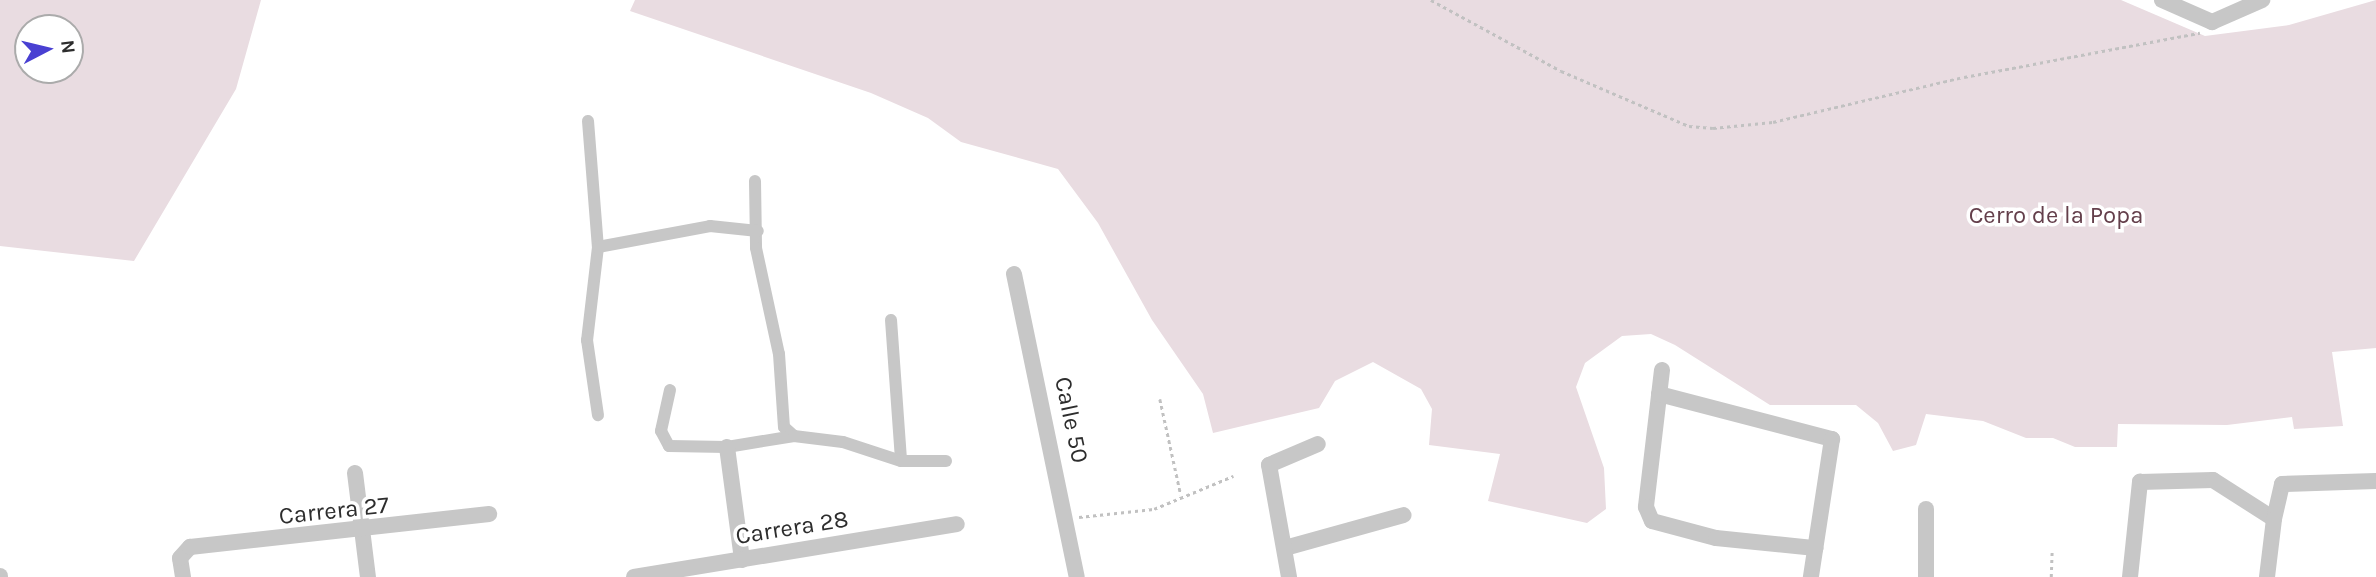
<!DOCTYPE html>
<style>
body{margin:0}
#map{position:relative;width:2376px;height:577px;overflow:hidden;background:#fff;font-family:Karla,sans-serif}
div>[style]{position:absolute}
.green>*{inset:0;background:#e9dce1}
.path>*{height:2.5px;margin-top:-1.25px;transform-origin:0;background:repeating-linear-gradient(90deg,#c1c1c1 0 3.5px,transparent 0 7px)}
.pedestrian>*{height:12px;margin:-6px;padding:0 6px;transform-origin:6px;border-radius:6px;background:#c7c7c7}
.minor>*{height:16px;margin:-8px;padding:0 8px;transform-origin:8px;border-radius:8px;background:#c7c7c7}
span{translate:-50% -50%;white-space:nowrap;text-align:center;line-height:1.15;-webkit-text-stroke:7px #fff;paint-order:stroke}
.park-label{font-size:24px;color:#643f4b}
.street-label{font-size:24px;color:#2d2d2d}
.north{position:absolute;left:14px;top:14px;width:70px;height:70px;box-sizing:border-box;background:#fff;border:2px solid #ababab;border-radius:50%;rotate:83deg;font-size:19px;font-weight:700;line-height:28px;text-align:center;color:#2d2d2d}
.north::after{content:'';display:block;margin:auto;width:24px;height:32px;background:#4940d2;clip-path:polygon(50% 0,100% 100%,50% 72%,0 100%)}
</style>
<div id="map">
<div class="green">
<i style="clip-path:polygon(evenodd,0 0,261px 0,236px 89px,134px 261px,0 246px,0 0,70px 28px,70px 70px,28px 70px,28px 28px,70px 28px)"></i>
<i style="clip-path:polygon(635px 0,2121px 0,2205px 36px,2289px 25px,2376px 0,2376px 348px,2332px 352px,2343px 426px,2294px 429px,2292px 417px,2227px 425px,2118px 424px,2117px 447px,2075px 447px,2053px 438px,2026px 438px,1983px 421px,1926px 414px,1916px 445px,1893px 451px,1878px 423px,1856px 405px,1770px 405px,1675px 345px,1651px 334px,1622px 336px,1585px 363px,1576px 387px,1604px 468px,1606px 509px,1587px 523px,1488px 501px,1500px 454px,1429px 445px,1432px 409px,1421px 389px,1373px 362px,1335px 381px,1319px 408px,1213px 433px,1203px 394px,1152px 320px,1098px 223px,1058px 169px,961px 142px,928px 118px,871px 93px,630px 11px)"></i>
</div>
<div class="path">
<i style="left:1431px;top:0;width:148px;rotate:28.6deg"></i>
<i style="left:1561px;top:71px;width:139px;rotate:23.3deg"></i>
<i style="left:1689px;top:126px;width:24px;rotate:5deg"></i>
<i style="left:1713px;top:128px;width:60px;rotate:-5.7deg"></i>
<i style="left:1773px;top:122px;width:196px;rotate:-13.3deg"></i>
<i style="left:1964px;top:77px;width:240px;rotate:-10.6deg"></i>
<i style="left:1160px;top:399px;width:98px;rotate:77.7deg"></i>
<i style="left:1079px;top:517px;width:75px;rotate:-6.1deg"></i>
<i style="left:1154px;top:509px;width:86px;rotate:-22.7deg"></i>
<i style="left:2051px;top:577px;width:27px;rotate:-88deg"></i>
</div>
<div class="pedestrian">
<i style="left:588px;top:121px;width:126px;rotate:85.5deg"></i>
<i style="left:598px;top:247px;width:94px;rotate:96.7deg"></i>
<i style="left:587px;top:340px;width:76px;rotate:81.7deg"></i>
<i style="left:755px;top:181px;width:67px;rotate:89.1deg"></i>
<i style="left:756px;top:248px;width:108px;rotate:77.8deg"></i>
<i style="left:779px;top:354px;width:73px;rotate:86.1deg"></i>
<i style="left:784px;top:427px;width:13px;rotate:42deg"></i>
<i style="left:598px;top:247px;width:114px;rotate:-10.6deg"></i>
<i style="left:710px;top:226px;width:48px;rotate:5.9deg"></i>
<i style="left:891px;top:320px;width:141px;rotate:85.9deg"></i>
<i style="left:670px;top:390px;width:42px;rotate:102.4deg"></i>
<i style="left:661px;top:431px;width:17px;rotate:62deg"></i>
<i style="left:669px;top:446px;width:58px;rotate:1deg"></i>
<i style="left:727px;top:447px;width:68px;rotate:-9.3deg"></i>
<i style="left:794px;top:436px;width:49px;rotate:7deg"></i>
<i style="left:843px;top:442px;width:61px;rotate:18.1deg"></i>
<i style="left:901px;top:461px;width:45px"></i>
</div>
<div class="minor">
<i style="left:2162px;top:0;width:55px;rotate:23.7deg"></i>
<i style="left:2212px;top:22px;width:55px;rotate:-23.7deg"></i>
<i style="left:1014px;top:274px;width:309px;rotate:78.3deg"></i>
<i style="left:1662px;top:370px;width:138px;rotate:96.7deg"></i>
<i style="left:1646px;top:507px;width:15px;rotate:67deg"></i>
<i style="left:1652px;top:521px;width:66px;rotate:14.9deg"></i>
<i style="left:1716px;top:538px;width:100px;rotate:5.8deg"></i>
<i style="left:1659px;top:394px;width:179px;rotate:14.6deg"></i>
<i style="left:1832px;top:439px;width:140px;rotate:98.7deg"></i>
<i style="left:727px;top:447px;width:114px;rotate:82.4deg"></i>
<i style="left:355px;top:473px;width:105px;rotate:82.9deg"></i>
<i style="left:1926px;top:509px;width:68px;rotate:90deg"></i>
<i style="left:1285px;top:548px;width:123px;rotate:-15.5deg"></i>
<i style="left:0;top:576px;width:1px;rotate:90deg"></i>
<i style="left:183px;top:577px;width:19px;rotate:-99deg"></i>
<i style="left:180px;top:558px;width:15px;rotate:-48deg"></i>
<i style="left:190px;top:547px;width:301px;rotate:-6.3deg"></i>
<i style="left:634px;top:577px;width:327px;rotate:-9.3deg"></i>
<i style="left:1289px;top:577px;width:114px;rotate:-100.1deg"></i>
<i style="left:1269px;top:465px;width:53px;rotate:-23.2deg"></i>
<i style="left:2130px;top:577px;width:96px;rotate:-84deg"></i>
<i style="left:2140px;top:482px;width:73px;rotate:-1.6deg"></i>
<i style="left:2213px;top:480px;width:72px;rotate:32.6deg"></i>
<i style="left:2274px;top:519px;width:36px;rotate:-77deg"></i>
<i style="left:2282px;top:484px;width:94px;rotate:-1.8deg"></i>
<i style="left:2267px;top:577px;width:58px;rotate:-83.1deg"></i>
</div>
<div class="park-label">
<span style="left:2056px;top:216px">Cerro de la Popa</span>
</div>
<div class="street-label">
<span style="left:1071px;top:420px;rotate:78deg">Calle 50</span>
<span style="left:334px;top:511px;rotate:-6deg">Carrera 27</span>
<span style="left:792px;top:528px;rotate:-9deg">Carrera 28</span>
</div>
<div class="north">N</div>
</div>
